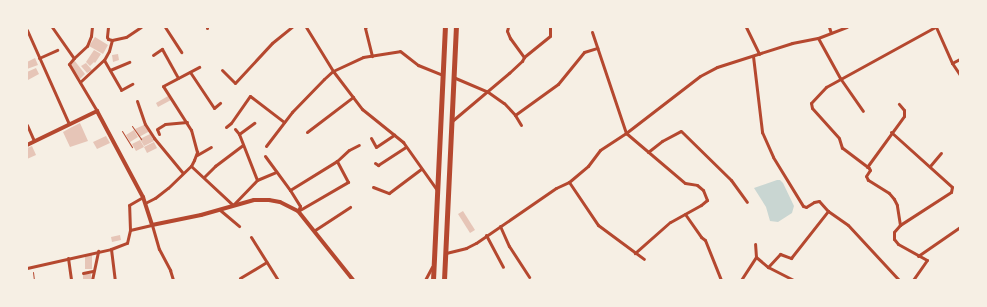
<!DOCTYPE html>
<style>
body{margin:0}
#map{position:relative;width:987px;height:307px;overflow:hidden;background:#f6efe4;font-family:"DM Sans",sans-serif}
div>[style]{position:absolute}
.water>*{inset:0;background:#c9d6d2}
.building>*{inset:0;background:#e6c5b7}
.path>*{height:1px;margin:-0.5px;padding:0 0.5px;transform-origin:0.5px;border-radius:0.5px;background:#b5482f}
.minor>*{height:3px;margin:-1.5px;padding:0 1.5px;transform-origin:1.5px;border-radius:1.5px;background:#b5482f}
.tertiary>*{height:4px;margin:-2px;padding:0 2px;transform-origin:2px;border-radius:2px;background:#b5482f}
.primary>*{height:5px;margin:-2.5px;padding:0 2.5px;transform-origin:2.5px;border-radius:2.5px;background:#b5482f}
span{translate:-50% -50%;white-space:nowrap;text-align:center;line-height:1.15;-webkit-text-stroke:3px #f6efe4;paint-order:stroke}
.frame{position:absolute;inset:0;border:28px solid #f6efe4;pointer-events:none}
</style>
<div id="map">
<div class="water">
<i style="clip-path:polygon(777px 180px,780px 180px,783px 183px,794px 206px,792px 213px,778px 222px,770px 221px,766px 207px,754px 188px)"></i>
</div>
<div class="building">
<i style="clip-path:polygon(95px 37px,108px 45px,103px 54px,89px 46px)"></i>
<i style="clip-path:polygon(94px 50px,101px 54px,95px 63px,94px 62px,90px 66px,86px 62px)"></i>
<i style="clip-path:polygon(118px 54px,119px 60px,113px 62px,112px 55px)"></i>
<i style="clip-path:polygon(35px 58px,38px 65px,27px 69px,27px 62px)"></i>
<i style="clip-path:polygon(74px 60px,85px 74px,80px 79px,70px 64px)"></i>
<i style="clip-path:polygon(86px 63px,92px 70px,87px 73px,81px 66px)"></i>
<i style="clip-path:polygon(36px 68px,39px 74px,28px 80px,27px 72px)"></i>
<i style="clip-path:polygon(168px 96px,171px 100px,158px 107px,156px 103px)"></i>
<i style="clip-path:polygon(80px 123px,88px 141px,70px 147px,63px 132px,70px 128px,75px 140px,70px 128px)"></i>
<i style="clip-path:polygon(146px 124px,150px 131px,139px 137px,135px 129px)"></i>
<i style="clip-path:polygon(134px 130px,138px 137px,130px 142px,126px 135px)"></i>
<i style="clip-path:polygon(150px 134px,154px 141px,144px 146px,140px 139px)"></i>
<i style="clip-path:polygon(106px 136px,110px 143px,97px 149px,93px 142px)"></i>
<i style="clip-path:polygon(140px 140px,144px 147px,136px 151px,132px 144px)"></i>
<i style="clip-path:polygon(154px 142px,157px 148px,147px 153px,144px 147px)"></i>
<i style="clip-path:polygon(32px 146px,36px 155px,27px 159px,27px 148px)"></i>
<i style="clip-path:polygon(463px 211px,475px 230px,470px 233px,458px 214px)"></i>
<i style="clip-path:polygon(120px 235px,121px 240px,112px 242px,111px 237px)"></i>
<i style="clip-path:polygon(85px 254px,92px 254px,92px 269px,85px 269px)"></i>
<i style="clip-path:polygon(83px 274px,91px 274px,91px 280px,83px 280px)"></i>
</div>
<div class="path">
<i style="left:132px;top:126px;width:16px;rotate:55deg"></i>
<i style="left:122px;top:131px;width:19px;rotate:58deg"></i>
<i style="left:33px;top:272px;width:8px;rotate:83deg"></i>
</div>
<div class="minor">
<i style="left:52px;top:27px;width:38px;rotate:55deg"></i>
<i style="left:74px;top:58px;width:8px;rotate:130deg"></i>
<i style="left:69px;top:64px;width:55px;rotate:59.2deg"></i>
<i style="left:108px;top:27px;width:10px;rotate:96deg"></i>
<i style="left:107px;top:37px;width:2px;rotate:63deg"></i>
<i style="left:108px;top:39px;width:4px;rotate:14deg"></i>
<i style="left:112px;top:40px;width:14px;rotate:-12deg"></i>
<i style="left:126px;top:37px;width:18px;rotate:-34deg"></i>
<i style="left:165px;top:27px;width:30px;rotate:57deg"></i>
<i style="left:207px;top:27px;width:1px;rotate:90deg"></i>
<i style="left:306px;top:27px;width:52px;rotate:58.5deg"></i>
<i style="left:333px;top:71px;width:48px;rotate:52.7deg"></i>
<i style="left:362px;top:109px;width:53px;rotate:38.8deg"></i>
<i style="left:403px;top:142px;width:59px;rotate:54.7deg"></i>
<i style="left:366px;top:27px;width:1px;rotate:135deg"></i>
<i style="left:365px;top:28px;width:29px;rotate:76deg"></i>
<i style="left:508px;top:27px;width:4px;rotate:104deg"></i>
<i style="left:507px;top:31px;width:8px;rotate:67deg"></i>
<i style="left:510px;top:38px;width:24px;rotate:54deg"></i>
<i style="left:746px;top:27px;width:30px;rotate:64deg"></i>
<i style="left:829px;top:27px;width:6px;rotate:72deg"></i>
<i style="left:936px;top:27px;width:39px;rotate:66deg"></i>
<i style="left:952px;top:63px;width:14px;rotate:56deg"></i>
<i style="left:27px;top:30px;width:103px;rotate:65.9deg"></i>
<i style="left:592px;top:32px;width:107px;rotate:71.4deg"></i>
<i style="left:626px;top:133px;width:77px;rotate:40.3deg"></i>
<i style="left:685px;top:183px;width:12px;rotate:9deg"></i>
<i style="left:697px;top:185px;width:8px;rotate:40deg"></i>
<i style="left:703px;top:190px;width:11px;rotate:68deg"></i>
<i style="left:707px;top:200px;width:8px;rotate:140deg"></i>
<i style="left:701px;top:205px;width:35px;rotate:151deg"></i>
<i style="left:670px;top:222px;width:47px;rotate:138.5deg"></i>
<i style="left:818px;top:38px;width:46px;rotate:61.2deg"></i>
<i style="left:840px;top:78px;width:40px;rotate:55.1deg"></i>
<i style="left:153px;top:55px;width:11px;rotate:-34deg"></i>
<i style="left:162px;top:49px;width:33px;rotate:61deg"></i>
<i style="left:753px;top:56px;width:77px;rotate:83.2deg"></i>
<i style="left:762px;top:132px;width:27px;rotate:66deg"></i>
<i style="left:773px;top:157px;width:57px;rotate:58.5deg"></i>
<i style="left:803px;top:206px;width:3px;rotate:18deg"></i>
<i style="left:806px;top:207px;width:9px;rotate:-32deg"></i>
<i style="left:814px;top:202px;width:5px;rotate:-11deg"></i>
<i style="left:819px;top:201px;width:13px;rotate:48deg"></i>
<i style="left:828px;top:211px;width:24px;rotate:35deg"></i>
<i style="left:848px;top:225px;width:75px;rotate:47.2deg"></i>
<i style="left:39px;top:58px;width:20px;rotate:-24deg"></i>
<i style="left:74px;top:58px;width:18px;rotate:-43deg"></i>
<i style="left:87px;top:46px;width:11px;rotate:-68deg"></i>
<i style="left:91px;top:36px;width:9px;rotate:-84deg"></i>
<i style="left:104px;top:60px;width:34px;rotate:60deg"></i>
<i style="left:121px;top:90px;width:13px;rotate:-29deg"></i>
<i style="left:952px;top:63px;width:9px;rotate:-27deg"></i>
<i style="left:110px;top:70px;width:21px;rotate:-23deg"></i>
<i style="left:222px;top:70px;width:18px;rotate:45deg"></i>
<i style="left:235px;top:83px;width:54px;rotate:-47.2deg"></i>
<i style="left:272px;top:43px;width:26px;rotate:-39deg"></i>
<i style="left:190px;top:72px;width:43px;rotate:56.3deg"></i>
<i style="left:214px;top:108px;width:8px;rotate:-40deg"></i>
<i style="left:453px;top:77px;width:38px;rotate:23deg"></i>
<i style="left:488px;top:92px;width:19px;rotate:35deg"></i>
<i style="left:504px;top:103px;width:16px;rotate:47deg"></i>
<i style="left:80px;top:82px;width:33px;rotate:-43deg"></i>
<i style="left:104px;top:60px;width:10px;rotate:-61deg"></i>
<i style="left:109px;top:51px;width:11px;rotate:-75deg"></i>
<i style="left:137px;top:101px;width:24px;rotate:71deg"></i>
<i style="left:145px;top:124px;width:17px;rotate:57deg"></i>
<i style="left:154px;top:138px;width:45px;rotate:50.4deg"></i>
<i style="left:452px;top:121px;width:75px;rotate:-40.1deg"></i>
<i style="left:509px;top:73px;width:18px;rotate:-43deg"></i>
<i style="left:522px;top:61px;width:4px;rotate:-63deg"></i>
<i style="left:524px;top:57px;width:33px;rotate:-39deg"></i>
<i style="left:550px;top:36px;width:9px;rotate:-90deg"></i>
<i style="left:27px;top:125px;width:17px;rotate:66deg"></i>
<i style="left:521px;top:125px;width:12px;rotate:-121deg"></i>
<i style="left:515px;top:115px;width:53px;rotate:-35.8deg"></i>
<i style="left:558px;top:84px;width:41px;rotate:-50.9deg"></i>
<i style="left:584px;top:52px;width:14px;rotate:-17deg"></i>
<i style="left:226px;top:127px;width:6px;rotate:-39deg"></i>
<i style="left:231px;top:123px;width:33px;rotate:-55deg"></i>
<i style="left:250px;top:96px;width:43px;rotate:37.4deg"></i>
<i style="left:235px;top:129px;width:6px;rotate:51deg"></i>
<i style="left:239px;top:134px;width:49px;rotate:68.6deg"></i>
<i style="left:307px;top:132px;width:58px;rotate:-37.3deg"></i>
<i style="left:891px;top:132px;width:82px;rotate:42deg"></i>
<i style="left:952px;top:187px;width:5px;rotate:101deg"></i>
<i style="left:951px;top:192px;width:61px;rotate:147.1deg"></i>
<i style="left:900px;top:225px;width:9px;rotate:131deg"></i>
<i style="left:894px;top:232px;width:7px;rotate:90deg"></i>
<i style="left:894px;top:239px;width:6px;rotate:51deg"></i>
<i style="left:898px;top:244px;width:33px;rotate:29deg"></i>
<i style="left:927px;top:260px;width:24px;rotate:125deg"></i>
<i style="left:159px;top:134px;width:5px;rotate:-112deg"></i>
<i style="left:157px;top:129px;width:9px;rotate:-32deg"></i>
<i style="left:165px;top:124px;width:22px;rotate:-5deg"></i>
<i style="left:239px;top:134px;width:19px;rotate:-36deg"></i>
<i style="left:371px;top:138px;width:10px;rotate:61deg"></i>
<i style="left:376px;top:147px;width:22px;rotate:-34deg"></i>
<i style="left:266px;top:146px;width:43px;rotate:-52.6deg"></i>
<i style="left:292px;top:112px;width:46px;rotate:-45.9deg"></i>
<i style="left:324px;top:79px;width:12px;rotate:-42deg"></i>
<i style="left:333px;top:71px;width:33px;rotate:-25deg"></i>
<i style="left:363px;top:57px;width:37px;rotate:-9deg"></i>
<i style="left:400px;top:51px;width:23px;rotate:38deg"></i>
<i style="left:418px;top:65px;width:27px;rotate:22deg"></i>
<i style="left:648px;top:152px;width:18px;rotate:-38deg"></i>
<i style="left:662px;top:141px;width:21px;rotate:-28deg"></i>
<i style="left:681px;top:131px;width:70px;rotate:44.4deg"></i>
<i style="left:731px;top:180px;width:27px;rotate:54deg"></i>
<i style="left:197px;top:155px;width:16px;rotate:-30deg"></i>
<i style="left:265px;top:156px;width:42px;rotate:53.7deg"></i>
<i style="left:290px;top:190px;width:19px;rotate:58deg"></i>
<i style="left:300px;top:206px;width:5px;rotate:112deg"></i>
<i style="left:375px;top:163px;width:4px;rotate:34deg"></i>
<i style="left:378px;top:165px;width:33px;rotate:-33deg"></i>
<i style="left:191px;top:166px;width:57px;rotate:42.9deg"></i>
<i style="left:233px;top:205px;width:35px;rotate:-46deg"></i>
<i style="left:257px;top:180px;width:21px;rotate:-23deg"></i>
<i style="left:930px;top:166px;width:17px;rotate:-50deg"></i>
<i style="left:867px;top:167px;width:63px;rotate:-54deg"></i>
<i style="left:904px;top:116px;width:6px;rotate:-90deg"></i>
<i style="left:904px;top:110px;width:8px;rotate:-130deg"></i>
<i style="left:204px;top:177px;width:16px;rotate:-45deg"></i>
<i style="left:215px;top:166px;width:34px;rotate:-37deg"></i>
<i style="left:569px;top:182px;width:52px;rotate:56deg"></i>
<i style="left:598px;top:225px;width:57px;rotate:36.5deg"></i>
<i style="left:373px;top:187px;width:17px;rotate:21deg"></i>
<i style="left:389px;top:193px;width:40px;rotate:-37deg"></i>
<i style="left:290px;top:190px;width:55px;rotate:-31.7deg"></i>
<i style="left:337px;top:161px;width:16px;rotate:-43deg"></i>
<i style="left:349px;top:150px;width:11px;rotate:-27deg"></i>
<i style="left:145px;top:203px;width:11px;rotate:-27deg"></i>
<i style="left:155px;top:198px;width:16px;rotate:-38deg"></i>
<i style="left:168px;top:188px;width:32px;rotate:-44deg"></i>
<i style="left:191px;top:166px;width:7px;rotate:-63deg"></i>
<i style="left:194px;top:160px;width:9px;rotate:-69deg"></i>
<i style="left:197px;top:152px;width:23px;rotate:-105deg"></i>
<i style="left:191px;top:130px;width:52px;rotate:-122.5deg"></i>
<i style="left:163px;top:86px;width:41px;rotate:-27.8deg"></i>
<i style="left:220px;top:210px;width:25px;rotate:40deg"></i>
<i style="left:298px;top:211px;width:58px;rotate:-30.1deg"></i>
<i style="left:348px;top:182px;width:24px;rotate:-118deg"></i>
<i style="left:685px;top:214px;width:28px;rotate:55deg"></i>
<i style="left:701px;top:237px;width:5px;rotate:37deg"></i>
<i style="left:705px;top:240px;width:43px;rotate:68.2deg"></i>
<i style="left:900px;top:225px;width:20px;rotate:-99deg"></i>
<i style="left:897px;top:205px;width:7px;rotate:-117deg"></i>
<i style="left:894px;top:199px;width:8px;rotate:-130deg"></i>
<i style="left:889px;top:193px;width:25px;rotate:-148deg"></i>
<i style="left:868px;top:180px;width:4px;rotate:-117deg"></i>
<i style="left:866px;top:176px;width:7px;rotate:-56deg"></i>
<i style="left:870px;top:170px;width:2px;rotate:-117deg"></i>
<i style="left:869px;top:168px;width:34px;rotate:-143deg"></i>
<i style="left:842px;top:148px;width:10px;rotate:-107deg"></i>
<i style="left:839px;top:138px;width:40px;rotate:-132deg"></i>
<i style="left:812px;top:108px;width:5px;rotate:-101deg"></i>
<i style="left:811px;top:103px;width:22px;rotate:-47deg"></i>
<i style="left:826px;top:87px;width:124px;rotate:-28.8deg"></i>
<i style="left:500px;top:226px;width:22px;rotate:66deg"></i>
<i style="left:509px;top:246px;width:37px;rotate:57deg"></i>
<i style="left:130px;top:230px;width:23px;rotate:-13deg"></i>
<i style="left:152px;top:225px;width:25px;rotate:74deg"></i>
<i style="left:159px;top:249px;width:24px;rotate:62deg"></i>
<i style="left:170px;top:270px;width:10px;rotate:73deg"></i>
<i style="left:315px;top:230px;width:42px;rotate:-33.3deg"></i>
<i style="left:486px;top:235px;width:36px;rotate:62deg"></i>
<i style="left:251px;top:237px;width:51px;rotate:57.9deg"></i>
<i style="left:111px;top:249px;width:31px;rotate:83deg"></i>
<i style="left:446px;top:253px;width:21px;rotate:-14deg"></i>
<i style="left:466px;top:248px;width:11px;rotate:-27deg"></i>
<i style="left:476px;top:243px;width:97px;rotate:-34.5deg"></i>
<i style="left:556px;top:188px;width:14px;rotate:-25deg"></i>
<i style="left:569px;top:182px;width:25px;rotate:-40deg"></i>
<i style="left:588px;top:166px;width:20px;rotate:-53deg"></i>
<i style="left:600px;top:150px;width:31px;rotate:-33deg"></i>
<i style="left:626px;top:133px;width:93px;rotate:-37.6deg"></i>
<i style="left:700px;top:76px;width:19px;rotate:-28deg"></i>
<i style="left:717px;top:67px;width:79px;rotate:-17.7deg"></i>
<i style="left:792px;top:43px;width:26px;rotate:-11deg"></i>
<i style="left:818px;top:38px;width:31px;rotate:-21deg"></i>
<i style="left:918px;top:256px;width:51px;rotate:-34.6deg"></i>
<i style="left:756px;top:257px;width:16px;rotate:40deg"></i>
<i style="left:768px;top:267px;width:28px;rotate:27deg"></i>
<i style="left:68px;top:258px;width:22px;rotate:82deg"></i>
<i style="left:768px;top:267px;width:18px;rotate:-47deg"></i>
<i style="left:780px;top:254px;width:12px;rotate:20deg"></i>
<i style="left:791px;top:258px;width:60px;rotate:-51.8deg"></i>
<i style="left:27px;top:268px;width:86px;rotate:-12.7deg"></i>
<i style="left:111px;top:249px;width:17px;rotate:-21deg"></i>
<i style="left:127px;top:243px;width:13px;rotate:-77deg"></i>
<i style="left:130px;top:230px;width:25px;rotate:-92deg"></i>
<i style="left:129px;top:205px;width:16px;rotate:-30deg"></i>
<i style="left:83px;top:273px;width:10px;rotate:-11deg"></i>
<i style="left:240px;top:278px;width:31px;rotate:-31deg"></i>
<i style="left:92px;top:280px;width:30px;rotate:-78deg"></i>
<i style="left:425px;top:280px;width:15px;rotate:-62deg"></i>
<i style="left:741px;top:280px;width:27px;rotate:-57deg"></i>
<i style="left:756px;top:257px;width:13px;rotate:-94deg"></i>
</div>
<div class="tertiary">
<i style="left:27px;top:145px;width:78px;rotate:-25.9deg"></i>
<i style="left:97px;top:111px;width:98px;rotate:61.9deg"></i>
<i style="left:143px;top:197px;width:29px;rotate:72deg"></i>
<i style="left:152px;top:225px;width:50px;rotate:-11.5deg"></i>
<i style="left:201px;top:215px;width:55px;rotate:-15.8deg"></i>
<i style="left:254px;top:200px;width:15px"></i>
<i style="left:269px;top:200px;width:11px;rotate:10deg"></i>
<i style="left:280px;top:202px;width:20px;rotate:27deg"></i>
<i style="left:298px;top:211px;width:88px;rotate:51.4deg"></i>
</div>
<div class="primary">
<i style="left:433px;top:280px;width:253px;rotate:-87.3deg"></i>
<i style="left:444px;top:280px;width:253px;rotate:-87.3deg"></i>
</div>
<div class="frame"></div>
</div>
